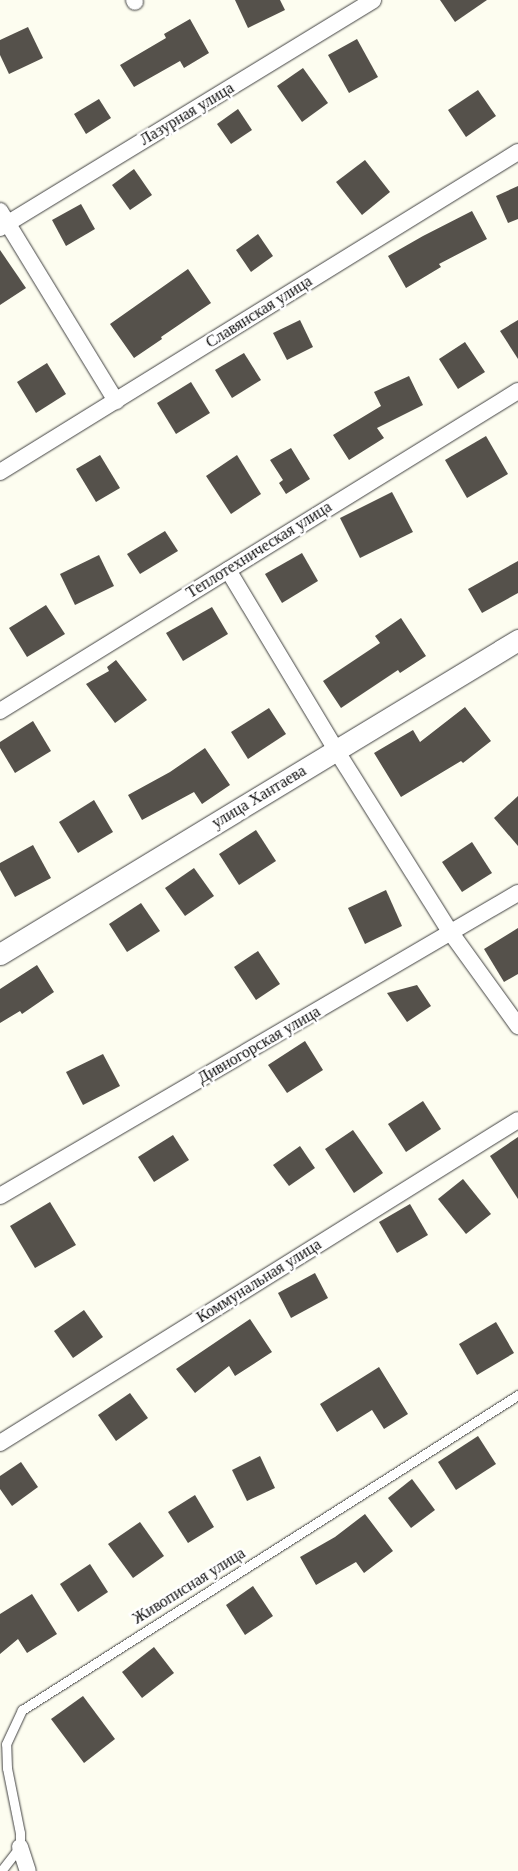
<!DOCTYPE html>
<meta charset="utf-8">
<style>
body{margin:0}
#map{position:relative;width:518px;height:1871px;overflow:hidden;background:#fdfdf0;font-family:Georgia,serif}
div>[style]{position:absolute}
.building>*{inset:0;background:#55514b}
.roads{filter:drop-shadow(0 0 1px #414141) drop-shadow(0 0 1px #414141)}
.service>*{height:9px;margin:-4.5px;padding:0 4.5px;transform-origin:4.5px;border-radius:4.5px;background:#fff}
.minor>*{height:16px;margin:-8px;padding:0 8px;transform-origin:8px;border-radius:8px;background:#fff}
.tertiary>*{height:21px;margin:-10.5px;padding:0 10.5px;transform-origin:10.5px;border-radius:10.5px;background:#fff}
span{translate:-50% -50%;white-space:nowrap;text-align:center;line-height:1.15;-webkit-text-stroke:5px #fff;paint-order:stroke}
.street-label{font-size:16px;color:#0e0e0e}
</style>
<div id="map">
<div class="building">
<i style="clip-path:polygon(235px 0,280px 0,285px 10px,248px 28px)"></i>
<i style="clip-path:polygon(440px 0,487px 0,455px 22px)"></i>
<i style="clip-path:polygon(190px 19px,209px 53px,184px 68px,180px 61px,134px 87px,120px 65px,166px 38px,164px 34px)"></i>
<i style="clip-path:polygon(28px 27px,43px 58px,9px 74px,0 55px,0 40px)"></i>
<i style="clip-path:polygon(357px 39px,378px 77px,349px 93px,328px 55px)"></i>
<i style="clip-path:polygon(303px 68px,328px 103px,302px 122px,277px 86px)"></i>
<i style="clip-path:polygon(478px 90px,496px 116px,466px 137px,448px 110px)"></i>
<i style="clip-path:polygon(99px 99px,111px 118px,86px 134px,74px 114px)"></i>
<i style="clip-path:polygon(238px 109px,252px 130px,231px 144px,217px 124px)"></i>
<i style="clip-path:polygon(365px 160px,390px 192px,362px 215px,336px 182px)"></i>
<i style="clip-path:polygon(134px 169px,152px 195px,130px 210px,112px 185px)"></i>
<i style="clip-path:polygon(518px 186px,518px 219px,508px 223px,496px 196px)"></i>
<i style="clip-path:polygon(81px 204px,95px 229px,66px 246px,52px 220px)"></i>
<i style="clip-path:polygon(472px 211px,487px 239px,439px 264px,441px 267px,406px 288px,388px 256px,423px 236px)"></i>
<i style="clip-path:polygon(258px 234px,273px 256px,251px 272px,236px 250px)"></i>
<i style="clip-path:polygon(0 250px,26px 288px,0 305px)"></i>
<i style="clip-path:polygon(188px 269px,211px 303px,161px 337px,162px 339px,134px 358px,110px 324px)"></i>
<i style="clip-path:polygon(300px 320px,313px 347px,287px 360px,273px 333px)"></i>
<i style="clip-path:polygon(518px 320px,518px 359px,500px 331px)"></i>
<i style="clip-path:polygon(465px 342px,485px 372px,458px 389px,439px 359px)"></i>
<i style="clip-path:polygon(244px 353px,261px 380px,232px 398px,215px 370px)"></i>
<i style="clip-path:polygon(47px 363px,66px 394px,36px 413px,17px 382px)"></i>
<i style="clip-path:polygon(409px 376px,423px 405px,377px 428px,384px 438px,349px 460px,333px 435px,381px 406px,374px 392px)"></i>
<i style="clip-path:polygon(191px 382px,210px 413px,176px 434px,157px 403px)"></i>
<i style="clip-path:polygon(486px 436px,508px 474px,467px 498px,445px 460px)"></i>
<i style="clip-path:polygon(291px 448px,310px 479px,286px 494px,279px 483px,283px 480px,270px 460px)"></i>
<i style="clip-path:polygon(100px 455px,120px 488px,96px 502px,76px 469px)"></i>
<i style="clip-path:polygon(237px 455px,261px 494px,231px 514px,206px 476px)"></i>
<i style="clip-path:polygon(392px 492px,413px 532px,360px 558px,340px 518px)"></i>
<i style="clip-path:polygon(165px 531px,178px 551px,140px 574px,127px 554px)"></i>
<i style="clip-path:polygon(302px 553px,318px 581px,282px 603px,265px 574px)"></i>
<i style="clip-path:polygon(99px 555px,114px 586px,75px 605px,60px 574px)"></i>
<i style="clip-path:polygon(518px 561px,518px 593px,482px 613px,468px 589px)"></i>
<i style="clip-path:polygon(46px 605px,65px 634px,27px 657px,9px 628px)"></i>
<i style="clip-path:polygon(212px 607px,228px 634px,183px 661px,166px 633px)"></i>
<i style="clip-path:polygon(401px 618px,426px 656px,400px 673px,398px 670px,341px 708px,323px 681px,380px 643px,375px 636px)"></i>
<i style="clip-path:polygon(116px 660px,147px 700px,115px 723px,86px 684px,109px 671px,107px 667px)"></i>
<i style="clip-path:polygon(465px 707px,491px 741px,463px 763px,461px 761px,401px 797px,374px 753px,413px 730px,420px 742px)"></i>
<i style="clip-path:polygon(269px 708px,286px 734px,248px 759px,231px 732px)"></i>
<i style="clip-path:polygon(33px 721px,51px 751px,15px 773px,0 748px,0 742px)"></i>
<i style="clip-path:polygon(205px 748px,230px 785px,202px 804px,194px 792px,142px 820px,128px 795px,170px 772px)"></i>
<i style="clip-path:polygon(518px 796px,518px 846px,494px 818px)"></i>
<i style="clip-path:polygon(94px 800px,113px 832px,78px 853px,59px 822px)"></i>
<i style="clip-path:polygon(256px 830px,276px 861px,239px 885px,219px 854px)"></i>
<i style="clip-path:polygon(472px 842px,492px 873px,462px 892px,442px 862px)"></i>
<i style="clip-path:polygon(33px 845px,51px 878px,15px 897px,0 870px,0 863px)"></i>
<i style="clip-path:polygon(194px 868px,214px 896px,185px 916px,165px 888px)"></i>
<i style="clip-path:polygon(386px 890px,402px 926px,365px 944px,348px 908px)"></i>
<i style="clip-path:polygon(141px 903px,160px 931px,127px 952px,109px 924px)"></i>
<i style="clip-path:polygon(518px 928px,518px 974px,504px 982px,484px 949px)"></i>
<i style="clip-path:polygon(258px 951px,280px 984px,256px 1000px,234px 967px)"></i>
<i style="clip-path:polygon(37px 965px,54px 992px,22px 1014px,20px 1011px,0 1023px,0 989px)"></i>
<i style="clip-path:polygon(417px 985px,431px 1006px,407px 1022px,387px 993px)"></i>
<i style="clip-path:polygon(305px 1041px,323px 1070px,287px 1093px,268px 1065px)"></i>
<i style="clip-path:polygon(103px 1054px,120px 1086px,83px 1105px,66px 1072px)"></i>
<i style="clip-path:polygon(423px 1101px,441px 1129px,406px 1152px,388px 1124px)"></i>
<i style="clip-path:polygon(353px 1130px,383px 1173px,354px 1193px,325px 1149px)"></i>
<i style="clip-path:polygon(173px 1135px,189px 1160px,154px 1182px,138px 1157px)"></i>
<i style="clip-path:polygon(518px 1137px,518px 1199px,490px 1156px)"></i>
<i style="clip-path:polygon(300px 1146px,315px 1168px,289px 1186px,273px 1165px)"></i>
<i style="clip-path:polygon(463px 1179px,491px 1214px,466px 1234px,438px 1199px)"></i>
<i style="clip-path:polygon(50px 1202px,76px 1245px,35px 1268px,10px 1226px)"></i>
<i style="clip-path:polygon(410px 1204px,428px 1235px,397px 1253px,379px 1222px)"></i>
<i style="clip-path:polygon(315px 1273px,328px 1298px,291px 1318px,278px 1293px)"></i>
<i style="clip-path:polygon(84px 1310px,103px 1337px,73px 1358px,54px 1331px)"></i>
<i style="clip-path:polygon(250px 1319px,272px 1352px,235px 1376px,229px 1366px,195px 1393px,176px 1369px)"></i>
<i style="clip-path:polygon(496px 1322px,514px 1353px,477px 1375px,459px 1344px)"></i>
<i style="clip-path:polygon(379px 1367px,408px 1414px,384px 1429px,372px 1410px,337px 1432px,320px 1404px)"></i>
<i style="clip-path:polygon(130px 1393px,148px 1418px,116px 1441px,98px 1415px)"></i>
<i style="clip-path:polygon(478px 1436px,496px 1464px,456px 1490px,438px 1462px)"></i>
<i style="clip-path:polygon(260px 1456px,275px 1488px,247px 1501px,232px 1470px)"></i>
<i style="clip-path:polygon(21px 1462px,38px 1487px,12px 1506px,0 1489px,0 1476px)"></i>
<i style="clip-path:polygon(412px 1479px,435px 1510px,411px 1528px,388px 1498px)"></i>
<i style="clip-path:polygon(195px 1495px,214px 1527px,188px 1543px,168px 1512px)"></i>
<i style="clip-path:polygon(365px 1514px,393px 1551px,364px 1573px,356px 1562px,316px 1585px,300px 1557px,335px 1537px)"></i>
<i style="clip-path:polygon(140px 1522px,164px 1556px,133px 1578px,108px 1544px)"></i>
<i style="clip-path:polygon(90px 1564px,108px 1592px,78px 1612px,60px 1584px)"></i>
<i style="clip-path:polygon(253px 1586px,273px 1616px,245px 1635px,226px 1605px)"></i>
<i style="clip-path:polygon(32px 1594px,57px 1634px,27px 1653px,18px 1639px,0 1654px,0 1614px)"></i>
<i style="clip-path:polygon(154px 1647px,174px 1673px,142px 1698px,122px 1672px)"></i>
<i style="clip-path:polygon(83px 1696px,115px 1739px,84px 1763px,51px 1719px)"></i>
</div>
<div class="roads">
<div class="service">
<i style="left:1px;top:1871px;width:31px;rotate:-52deg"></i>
<i style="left:20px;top:1847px;width:14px;rotate:-90deg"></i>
<i style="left:20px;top:1833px;width:66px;rotate:-101.3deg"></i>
<i style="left:7px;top:1768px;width:24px;rotate:-92deg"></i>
<i style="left:6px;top:1744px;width:38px;rotate:-65deg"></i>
<i style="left:22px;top:1710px;width:588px;rotate:-32.42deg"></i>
</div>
<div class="minor">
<i style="left:134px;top:0;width:2px;rotate:63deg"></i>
<i style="left:0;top:211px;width:223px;rotate:58.6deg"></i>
<i style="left:0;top:228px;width:437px;rotate:-31.4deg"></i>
<i style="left:0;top:472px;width:609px;rotate:-31.71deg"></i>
<i style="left:228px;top:570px;width:210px;rotate:59deg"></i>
<i style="left:336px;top:750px;width:216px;rotate:57.9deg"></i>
<i style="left:451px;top:933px;width:115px;rotate:54.2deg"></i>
<i style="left:0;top:711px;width:609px;rotate:-31.71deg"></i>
<i style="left:0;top:1196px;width:600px;rotate:-30.33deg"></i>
<i style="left:0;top:1443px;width:610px;rotate:-31.95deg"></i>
<i style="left:20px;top:1847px;width:25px;rotate:72deg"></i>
</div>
<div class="tertiary">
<i style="left:0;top:954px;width:606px;rotate:-31.22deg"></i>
</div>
</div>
<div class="street-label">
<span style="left:187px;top:114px;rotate:-31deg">Лазурная улица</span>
<span style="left:259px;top:312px;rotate:-32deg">Славянская улица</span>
<span style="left:259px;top:550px;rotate:-32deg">Теплотехническая улица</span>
<span style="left:259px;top:797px;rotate:-31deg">улица Хантаева</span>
<span style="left:259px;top:1045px;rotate:-30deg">Дивногорская улица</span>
<span style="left:259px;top:1281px;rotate:-32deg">Коммунальная улица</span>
<span style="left:189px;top:1586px;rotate:-32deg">Живописная улица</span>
</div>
</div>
